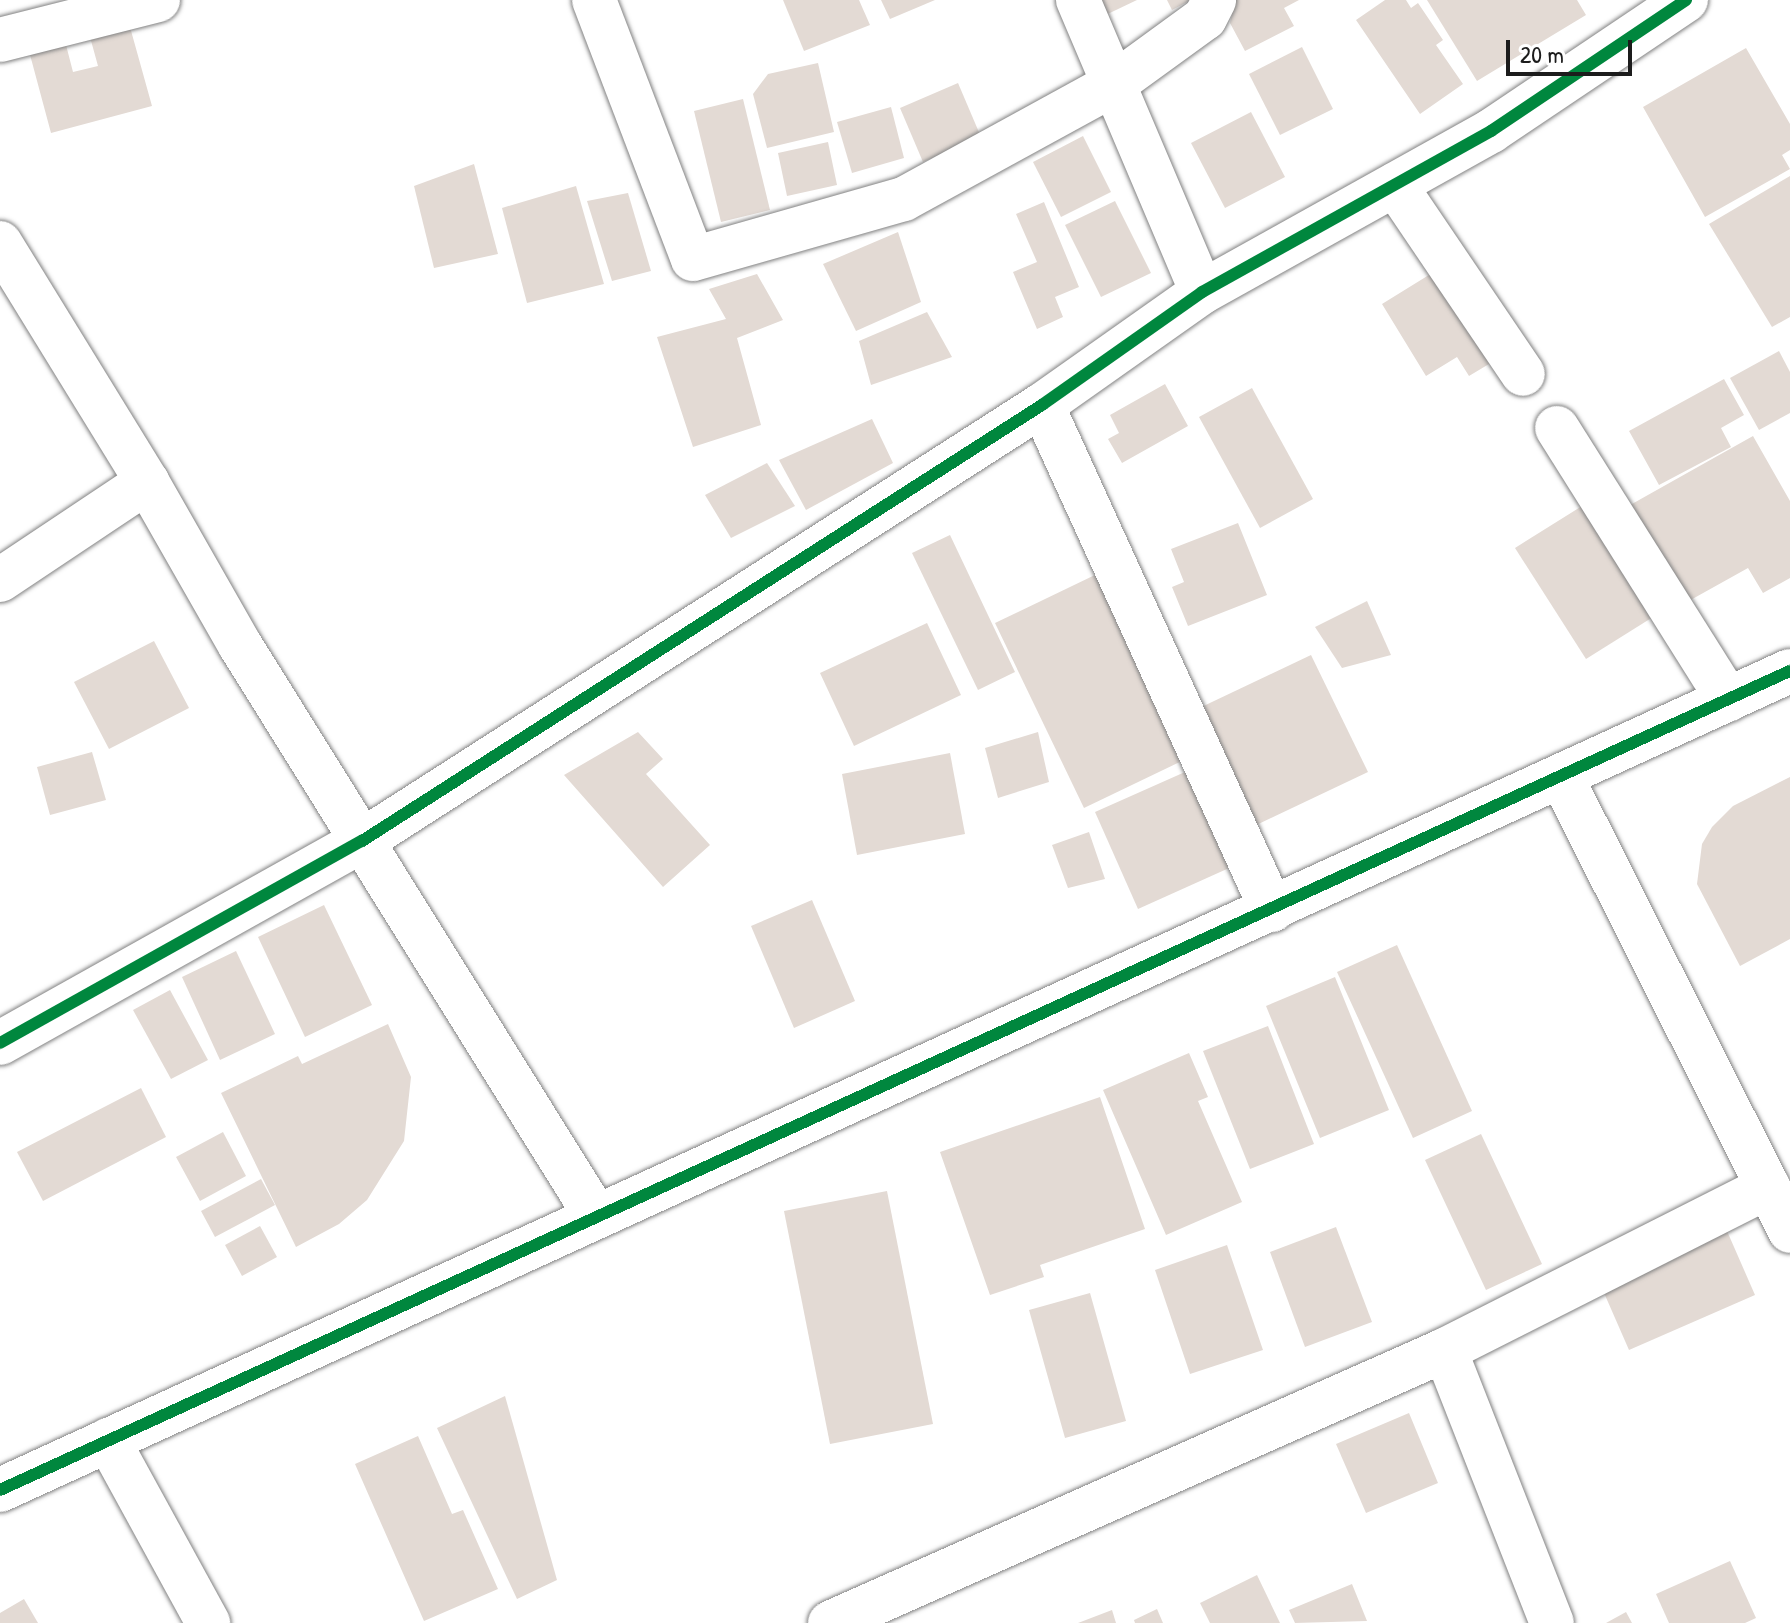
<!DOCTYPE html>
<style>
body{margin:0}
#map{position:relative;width:1790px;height:1623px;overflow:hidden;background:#fff;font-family:"Patrick Hand",sans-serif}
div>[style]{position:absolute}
.building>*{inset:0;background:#e3dad4}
.roads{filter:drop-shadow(0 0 2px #828282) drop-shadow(0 0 2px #828282)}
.minor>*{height:44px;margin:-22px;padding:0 22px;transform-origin:22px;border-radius:22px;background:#fff}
.cycleway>*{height:12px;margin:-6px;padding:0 6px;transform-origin:6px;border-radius:6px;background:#00873e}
span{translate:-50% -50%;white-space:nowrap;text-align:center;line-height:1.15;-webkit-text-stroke:8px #fff;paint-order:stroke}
.scale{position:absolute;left:1506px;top:40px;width:126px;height:36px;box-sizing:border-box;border:4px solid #1c1c1c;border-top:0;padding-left:10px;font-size:24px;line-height:28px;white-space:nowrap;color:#1c1c1c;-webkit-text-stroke:6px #fff;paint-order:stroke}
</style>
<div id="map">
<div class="building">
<i style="clip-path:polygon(783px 0,859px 0,870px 25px,804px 51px)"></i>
<i style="clip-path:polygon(881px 0,935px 0,890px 19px)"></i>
<i style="clip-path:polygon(1083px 0,1137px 0,1093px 21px)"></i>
<i style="clip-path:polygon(1167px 0,1191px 0,1172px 10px)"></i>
<i style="clip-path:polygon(1235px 0,1299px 0,1284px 8px,1294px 26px,1245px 51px,1230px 23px)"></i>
<i style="clip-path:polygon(1385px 0,1406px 0,1411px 8px,1418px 3px,1443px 40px,1436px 45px,1463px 84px,1420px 114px,1356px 20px)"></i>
<i style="clip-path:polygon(1427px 0,1577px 0,1586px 15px,1477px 81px)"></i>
<i style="clip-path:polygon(130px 27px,152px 106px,51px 133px,29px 51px,65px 41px,73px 72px,98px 66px,90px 37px)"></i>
<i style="clip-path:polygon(1302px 47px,1333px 109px,1280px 135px,1249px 74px)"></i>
<i style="clip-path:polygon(1746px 48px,1790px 124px,1790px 150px,1782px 155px,1790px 169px,1705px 217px,1643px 107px)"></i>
<i style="clip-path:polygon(818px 63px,834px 132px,767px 148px,753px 94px,768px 74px)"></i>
<i style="clip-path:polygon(958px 83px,981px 137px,923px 162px,900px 108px)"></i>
<i style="clip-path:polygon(743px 99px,770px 210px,721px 222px,694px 111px)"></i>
<i style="clip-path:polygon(891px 107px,904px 158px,852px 173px,837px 122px)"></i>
<i style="clip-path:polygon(1251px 112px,1285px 177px,1225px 208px,1191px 143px)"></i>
<i style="clip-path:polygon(1083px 136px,1111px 192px,1061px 217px,1033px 162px)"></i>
<i style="clip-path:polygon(828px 142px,837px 185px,787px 196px,778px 153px)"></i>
<i style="clip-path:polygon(474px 164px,498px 254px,434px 268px,414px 186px)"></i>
<i style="clip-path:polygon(1790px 176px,1790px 317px,1772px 327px,1709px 224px)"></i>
<i style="clip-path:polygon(576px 186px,604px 284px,527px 303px,502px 208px)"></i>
<i style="clip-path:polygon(628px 193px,651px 271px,612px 281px,587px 201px)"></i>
<i style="clip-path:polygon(1115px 201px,1151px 273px,1101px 297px,1065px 225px)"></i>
<i style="clip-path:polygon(1044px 202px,1079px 287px,1055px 297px,1063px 317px,1037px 329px,1013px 272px,1037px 262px,1016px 214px)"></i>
<i style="clip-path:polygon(898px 232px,921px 302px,856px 331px,823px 264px)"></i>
<i style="clip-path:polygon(1437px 270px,1494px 361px,1469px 376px,1457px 357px,1426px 376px,1382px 304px)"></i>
<i style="clip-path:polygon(757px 274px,783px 320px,737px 338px,761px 425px,693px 447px,657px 337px,726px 319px,709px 289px)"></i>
<i style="clip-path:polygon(927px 312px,952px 357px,871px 385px,859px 341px)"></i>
<i style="clip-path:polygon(1779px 351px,1790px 372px,1790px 413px,1759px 430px,1730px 378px)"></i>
<i style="clip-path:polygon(1724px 379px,1744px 415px,1721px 428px,1731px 447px,1659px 485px,1629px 431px)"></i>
<i style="clip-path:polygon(1165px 384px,1188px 426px,1122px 463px,1108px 439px,1119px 433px,1110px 415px)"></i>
<i style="clip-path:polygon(1252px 388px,1313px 499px,1260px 528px,1199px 417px)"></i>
<i style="clip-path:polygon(872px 419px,893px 463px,806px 510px,779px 460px)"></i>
<i style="clip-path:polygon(1753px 436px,1790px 501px,1790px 578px,1763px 593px,1748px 568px,1678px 607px,1623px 509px)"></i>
<i style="clip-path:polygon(767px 463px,795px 506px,731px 538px,705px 495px)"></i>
<i style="clip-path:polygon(1590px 501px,1661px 612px,1586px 659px,1515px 548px)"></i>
<i style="clip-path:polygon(1238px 523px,1267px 595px,1188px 626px,1172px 587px,1184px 582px,1171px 549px)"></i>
<i style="clip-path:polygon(950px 535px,1015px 672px,978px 690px,912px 553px)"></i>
<i style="clip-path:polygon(1097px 574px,1186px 759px,1084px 808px,995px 623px)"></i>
<i style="clip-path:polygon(1367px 601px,1391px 655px,1342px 668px,1315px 627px)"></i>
<i style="clip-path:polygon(927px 623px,961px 695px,854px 746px,820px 673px)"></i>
<i style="clip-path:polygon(154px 641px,189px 708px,109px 749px,74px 682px)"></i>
<i style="clip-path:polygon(1311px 655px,1368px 772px,1250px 828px,1193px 711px)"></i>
<i style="clip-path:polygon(638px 732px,663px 759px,646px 774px,710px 845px,663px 887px,564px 775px)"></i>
<i style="clip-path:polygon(1038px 732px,1049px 782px,998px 798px,985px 748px)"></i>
<i style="clip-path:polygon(92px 752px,106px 800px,50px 815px,37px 767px)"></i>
<i style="clip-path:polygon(950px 753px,965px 834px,857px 855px,842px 774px)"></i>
<i style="clip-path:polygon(1194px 768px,1238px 864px,1138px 909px,1095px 812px)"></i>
<i style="clip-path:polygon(1790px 777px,1790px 939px,1740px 966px,1697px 884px,1702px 844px,1712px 827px,1733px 806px)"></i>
<i style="clip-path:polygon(1089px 832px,1105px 879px,1068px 888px,1052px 845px)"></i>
<i style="clip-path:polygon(812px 900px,855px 1001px,794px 1028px,751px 926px)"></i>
<i style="clip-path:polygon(324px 905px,372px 1005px,305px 1037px,258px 937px)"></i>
<i style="clip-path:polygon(1397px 945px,1472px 1111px,1413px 1138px,1337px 972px)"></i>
<i style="clip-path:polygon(236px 951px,275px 1034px,220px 1060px,182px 977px)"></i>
<i style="clip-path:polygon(1335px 977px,1389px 1110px,1320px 1138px,1266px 1006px)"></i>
<i style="clip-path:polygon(170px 990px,208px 1060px,171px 1079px,133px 1010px)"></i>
<i style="clip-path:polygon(388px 1024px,411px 1077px,404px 1141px,367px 1200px,339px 1224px,296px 1247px,221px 1093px,298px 1056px,302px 1064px)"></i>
<i style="clip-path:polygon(1268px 1026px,1314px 1144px,1250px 1169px,1203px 1051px)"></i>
<i style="clip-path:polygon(1189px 1053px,1208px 1097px,1198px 1101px,1242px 1202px,1166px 1235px,1103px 1090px)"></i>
<i style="clip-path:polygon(141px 1088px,166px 1137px,43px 1201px,17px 1152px)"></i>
<i style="clip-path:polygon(1100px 1097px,1145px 1229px,1040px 1265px,1044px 1277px,990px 1295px,940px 1152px)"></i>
<i style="clip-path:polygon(223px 1132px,246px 1176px,200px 1201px,176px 1157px)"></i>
<i style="clip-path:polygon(1481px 1134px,1542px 1264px,1486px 1290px,1425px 1160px)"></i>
<i style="clip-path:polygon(261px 1179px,275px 1205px,215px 1237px,201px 1211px)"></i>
<i style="clip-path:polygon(887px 1191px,933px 1424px,830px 1444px,784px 1211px)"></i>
<i style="clip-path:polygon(260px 1226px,277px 1257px,242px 1276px,225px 1245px)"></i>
<i style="clip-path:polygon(1336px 1227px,1372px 1322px,1305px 1347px,1270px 1252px)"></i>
<i style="clip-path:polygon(1727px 1231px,1755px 1295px,1629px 1350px,1601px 1286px)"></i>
<i style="clip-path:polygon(1227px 1245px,1263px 1350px,1190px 1374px,1155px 1270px)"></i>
<i style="clip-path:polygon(1090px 1293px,1126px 1421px,1065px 1438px,1029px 1310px)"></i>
<i style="clip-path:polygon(505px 1396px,557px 1580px,517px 1599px,437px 1428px)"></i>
<i style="clip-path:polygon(1409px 1413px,1438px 1483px,1366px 1513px,1336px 1444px)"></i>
<i style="clip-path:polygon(418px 1436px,452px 1514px,463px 1510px,498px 1589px,424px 1621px,355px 1464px)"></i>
<i style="clip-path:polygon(1730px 1561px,1756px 1618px,1745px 1623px,1669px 1623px,1656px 1594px)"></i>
<i style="clip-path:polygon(1257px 1575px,1280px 1623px,1210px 1623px,1200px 1603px)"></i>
<i style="clip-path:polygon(1352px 1584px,1367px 1621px,1295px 1623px,1289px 1610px)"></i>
<i style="clip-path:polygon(24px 1599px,38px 1623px,0 1623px,0 1613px)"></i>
<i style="clip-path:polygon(1157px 1609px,1163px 1623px,1135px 1623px,1134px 1620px)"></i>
<i style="clip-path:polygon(1112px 1610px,1116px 1623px,1078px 1623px)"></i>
<i style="clip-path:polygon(1626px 1612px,1632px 1623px,1606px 1623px)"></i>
</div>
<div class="roads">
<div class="minor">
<i style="left:594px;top:0;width:277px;rotate:69.1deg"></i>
<i style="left:693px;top:259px;width:219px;rotate:-15.9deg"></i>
<i style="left:904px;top:199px;width:239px;rotate:-28.7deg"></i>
<i style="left:1114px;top:84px;width:112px;rotate:-36deg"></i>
<i style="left:1205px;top:18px;width:20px;rotate:-63deg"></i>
<i style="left:1078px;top:0;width:317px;rotate:67deg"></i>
<i style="left:0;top:40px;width:163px;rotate:-14.2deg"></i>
<i style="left:1395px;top:185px;width:228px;rotate:55.9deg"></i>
<i style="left:0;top:243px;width:281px;rotate:58.4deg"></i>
<i style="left:147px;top:482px;width:188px;rotate:60.3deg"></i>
<i style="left:240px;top:645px;width:673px;rotate:58.06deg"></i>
<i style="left:1042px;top:405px;width:555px;rotate:65.51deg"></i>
<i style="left:1557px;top:428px;width:321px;rotate:57.8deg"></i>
<i style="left:0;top:580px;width:177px;rotate:-33.7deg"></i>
<i style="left:1562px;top:778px;width:507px;rotate:63.28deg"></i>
<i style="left:0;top:1043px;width:415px;rotate:-29.2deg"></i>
<i style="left:362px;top:841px;width:808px;rotate:-32.67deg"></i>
<i style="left:1042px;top:405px;width:196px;rotate:-35.2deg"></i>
<i style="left:1202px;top:292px;width:331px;rotate:-29.1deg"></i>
<i style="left:1491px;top:131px;width:235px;rotate:-33.9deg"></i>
<i style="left:1445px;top:1350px;width:293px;rotate:68.6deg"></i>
<i style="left:108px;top:1440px;width:209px;rotate:61.3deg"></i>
<i style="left:0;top:1490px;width:1968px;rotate:-24.59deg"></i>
<i style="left:830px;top:1623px;width:673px;rotate:-23.94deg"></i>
<i style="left:1445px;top:1350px;width:362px;rotate:-26.8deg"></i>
</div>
</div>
<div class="cycleway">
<i style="left:0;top:1043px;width:415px;rotate:-29.2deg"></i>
<i style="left:362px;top:841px;width:808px;rotate:-32.67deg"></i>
<i style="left:1042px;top:405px;width:196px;rotate:-35.2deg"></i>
<i style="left:1202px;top:292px;width:331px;rotate:-29.1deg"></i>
<i style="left:1491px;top:131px;width:235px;rotate:-33.9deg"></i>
<i style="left:0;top:1490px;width:1968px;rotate:-24.59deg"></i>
</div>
<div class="scale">20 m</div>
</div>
